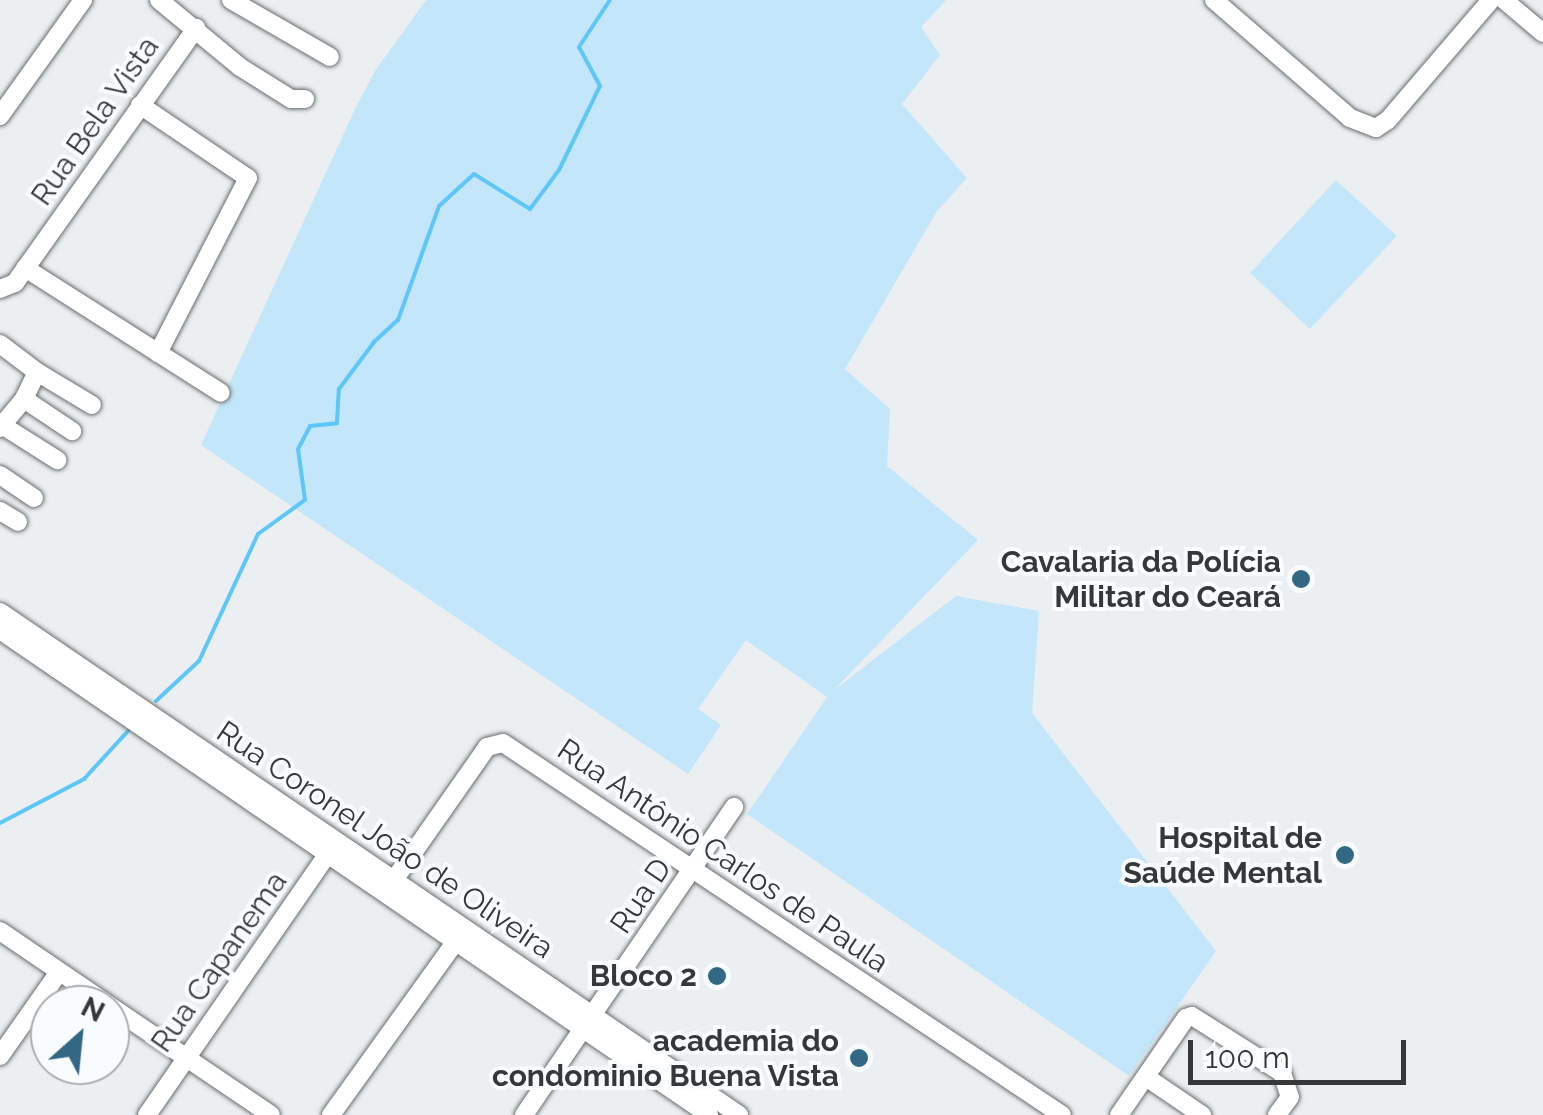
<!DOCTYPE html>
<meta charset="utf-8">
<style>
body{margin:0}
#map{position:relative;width:1543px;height:1115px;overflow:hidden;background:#ebeff1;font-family:Raleway,sans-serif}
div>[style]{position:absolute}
.green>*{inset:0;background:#c3e6fa}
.stream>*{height:4px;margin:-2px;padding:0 2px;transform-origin:2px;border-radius:2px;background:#5dc6fb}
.roads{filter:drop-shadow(0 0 2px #6a6d6f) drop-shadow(0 0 2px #6a6d6f)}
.minor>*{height:18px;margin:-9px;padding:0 9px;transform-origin:9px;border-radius:9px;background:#fff}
.dots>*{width:28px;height:28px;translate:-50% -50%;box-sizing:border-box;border:5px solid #f9fcff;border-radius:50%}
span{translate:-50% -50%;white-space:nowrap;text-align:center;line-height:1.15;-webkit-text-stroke:8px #f9fcff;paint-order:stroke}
.street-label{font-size:30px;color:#363738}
.poi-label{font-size:30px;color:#363738;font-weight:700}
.right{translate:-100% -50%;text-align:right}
.north{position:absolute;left:30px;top:985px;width:100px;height:100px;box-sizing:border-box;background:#f9fcff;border:2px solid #abadaf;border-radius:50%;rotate:27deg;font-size:28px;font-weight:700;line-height:40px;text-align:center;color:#363738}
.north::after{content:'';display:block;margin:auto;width:35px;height:45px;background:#326884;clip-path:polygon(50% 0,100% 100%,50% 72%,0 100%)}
.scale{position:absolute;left:1188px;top:1040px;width:218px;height:45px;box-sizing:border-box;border:5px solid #363738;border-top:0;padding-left:12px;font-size:30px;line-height:35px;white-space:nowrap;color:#363738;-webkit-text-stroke:8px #f9fcff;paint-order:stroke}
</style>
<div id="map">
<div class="green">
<i style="clip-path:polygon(426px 0,946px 0,921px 27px,940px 55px,902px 104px,967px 178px,937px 211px,845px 369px,890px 409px,887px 466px,978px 540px,834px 690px,956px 596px,1039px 611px,1032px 713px,1216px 951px,1129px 1076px,747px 814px,827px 697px,746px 640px,698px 709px,721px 725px,688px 774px,201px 445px,356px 107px,375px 71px)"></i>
<i style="clip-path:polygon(1336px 180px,1397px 236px,1310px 329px,1250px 273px)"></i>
</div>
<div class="stream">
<i style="left:156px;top:701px;width:59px;rotate:-42.9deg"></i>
<i style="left:199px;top:661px;width:140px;rotate:-65.1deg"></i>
<i style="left:258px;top:534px;width:58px;rotate:-35.9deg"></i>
<i style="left:305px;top:500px;width:51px;rotate:-97.8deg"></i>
<i style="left:298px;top:449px;width:26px;rotate:-62deg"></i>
<i style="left:310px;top:426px;width:27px;rotate:-6deg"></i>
<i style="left:337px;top:423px;width:34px;rotate:-87deg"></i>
<i style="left:339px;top:389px;width:59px;rotate:-53.3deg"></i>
<i style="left:374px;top:342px;width:33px;rotate:-43deg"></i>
<i style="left:398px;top:320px;width:121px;rotate:-70.2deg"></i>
<i style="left:439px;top:206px;width:47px;rotate:-42.4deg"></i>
<i style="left:474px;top:174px;width:66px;rotate:32deg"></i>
<i style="left:530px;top:209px;width:49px;rotate:-53.4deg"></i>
<i style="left:559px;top:170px;width:93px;rotate:-64deg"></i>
<i style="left:600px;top:86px;width:44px;rotate:-118.3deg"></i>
<i style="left:579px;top:47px;width:56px;rotate:-56.6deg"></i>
<i style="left:0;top:823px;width:95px;rotate:-27.6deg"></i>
<i style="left:84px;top:779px;width:65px;rotate:-47.5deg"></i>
</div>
<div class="roads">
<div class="minor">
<i style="left:159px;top:0;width:105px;rotate:39.6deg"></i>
<i style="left:240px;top:67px;width:60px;rotate:32.1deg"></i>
<i style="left:291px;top:99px;width:14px"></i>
<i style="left:231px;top:0;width:114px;rotate:29.9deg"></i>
<i style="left:1214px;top:0;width:180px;rotate:40.9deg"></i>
<i style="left:1350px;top:118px;width:28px;rotate:21deg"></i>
<i style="left:1376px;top:128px;width:14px;rotate:-34deg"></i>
<i style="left:1388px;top:120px;width:158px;rotate:-49.4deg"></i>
<i style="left:1504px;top:0;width:51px;rotate:40.2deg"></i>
<i style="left:140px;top:105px;width:130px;rotate:34.1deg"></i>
<i style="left:248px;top:178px;width:197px;rotate:117.2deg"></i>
<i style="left:0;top:116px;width:143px;rotate:-54.4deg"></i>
<i style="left:25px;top:268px;width:232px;rotate:32.5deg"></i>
<i style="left:0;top:289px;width:16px;rotate:-22deg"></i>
<i style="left:15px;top:283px;width:313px;rotate:-54.6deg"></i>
<i style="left:0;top:344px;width:46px;rotate:37.1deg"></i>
<i style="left:37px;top:372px;width:30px;rotate:116deg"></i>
<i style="left:24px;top:399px;width:38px;rotate:130deg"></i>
<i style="left:37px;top:372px;width:64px;rotate:31deg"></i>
<i style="left:24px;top:399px;width:58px;rotate:33.7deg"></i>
<i style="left:5px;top:427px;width:62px;rotate:32.4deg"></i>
<i style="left:0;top:475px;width:41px;rotate:34.1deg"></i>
<i style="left:0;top:511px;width:21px;rotate:31deg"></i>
<i style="left:0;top:612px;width:894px;rotate:34.24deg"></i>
<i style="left:0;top:630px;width:859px;rotate:34.37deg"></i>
<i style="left:394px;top:880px;width:162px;rotate:-55deg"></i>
<i style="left:487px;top:747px;width:16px;rotate:-14deg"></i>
<i style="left:503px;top:743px;width:671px;rotate:33.64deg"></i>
<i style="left:0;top:931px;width:132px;rotate:34.2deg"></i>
<i style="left:110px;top:1006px;width:194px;rotate:34.1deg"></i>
<i style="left:0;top:1056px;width:103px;rotate:-54.9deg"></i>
<i style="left:1146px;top:1077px;width:68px;rotate:34.2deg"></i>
<i style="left:147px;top:1115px;width:327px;rotate:-55.3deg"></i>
<i style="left:331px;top:1115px;width:214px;rotate:-54.3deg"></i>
<i style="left:524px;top:1115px;width:373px;rotate:-55.7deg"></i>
<i style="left:1119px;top:1115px;width:118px;rotate:-55.4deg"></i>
<i style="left:1186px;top:1018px;width:6px;rotate:-18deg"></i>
<i style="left:1192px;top:1016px;width:107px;rotate:32.3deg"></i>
<i style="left:1282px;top:1073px;width:25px;rotate:72deg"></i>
<i style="left:1290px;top:1097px;width:22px;rotate:126deg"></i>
</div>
</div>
<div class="dots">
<i style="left:1301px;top:579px;background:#326884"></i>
<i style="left:1345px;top:855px;background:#326884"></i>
<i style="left:717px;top:976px;background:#326884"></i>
<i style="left:859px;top:1058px;background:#326884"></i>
</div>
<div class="street-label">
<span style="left:95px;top:121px;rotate:-55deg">Rua Bela Vista</span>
<span style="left:385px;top:840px;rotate:34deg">Rua Coronel João de Oliveira</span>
<span style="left:723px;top:856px;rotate:34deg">Rua Antônio Carlos de Paula</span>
<span style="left:641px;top:896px;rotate:-56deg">Rua D</span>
<span style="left:219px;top:962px;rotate:-55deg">Rua Capanema</span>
</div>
<div class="poi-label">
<span class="right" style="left:1281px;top:579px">Cavalaria da Polícia<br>Militar do Ceará</span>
<span class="right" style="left:1322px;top:855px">Hospital de<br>Saúde Mental</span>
<span class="right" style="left:697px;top:976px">Bloco 2</span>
<span class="right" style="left:839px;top:1058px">academia do<br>condominio Buena Vista</span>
</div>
<div class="north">N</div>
<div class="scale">100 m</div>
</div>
